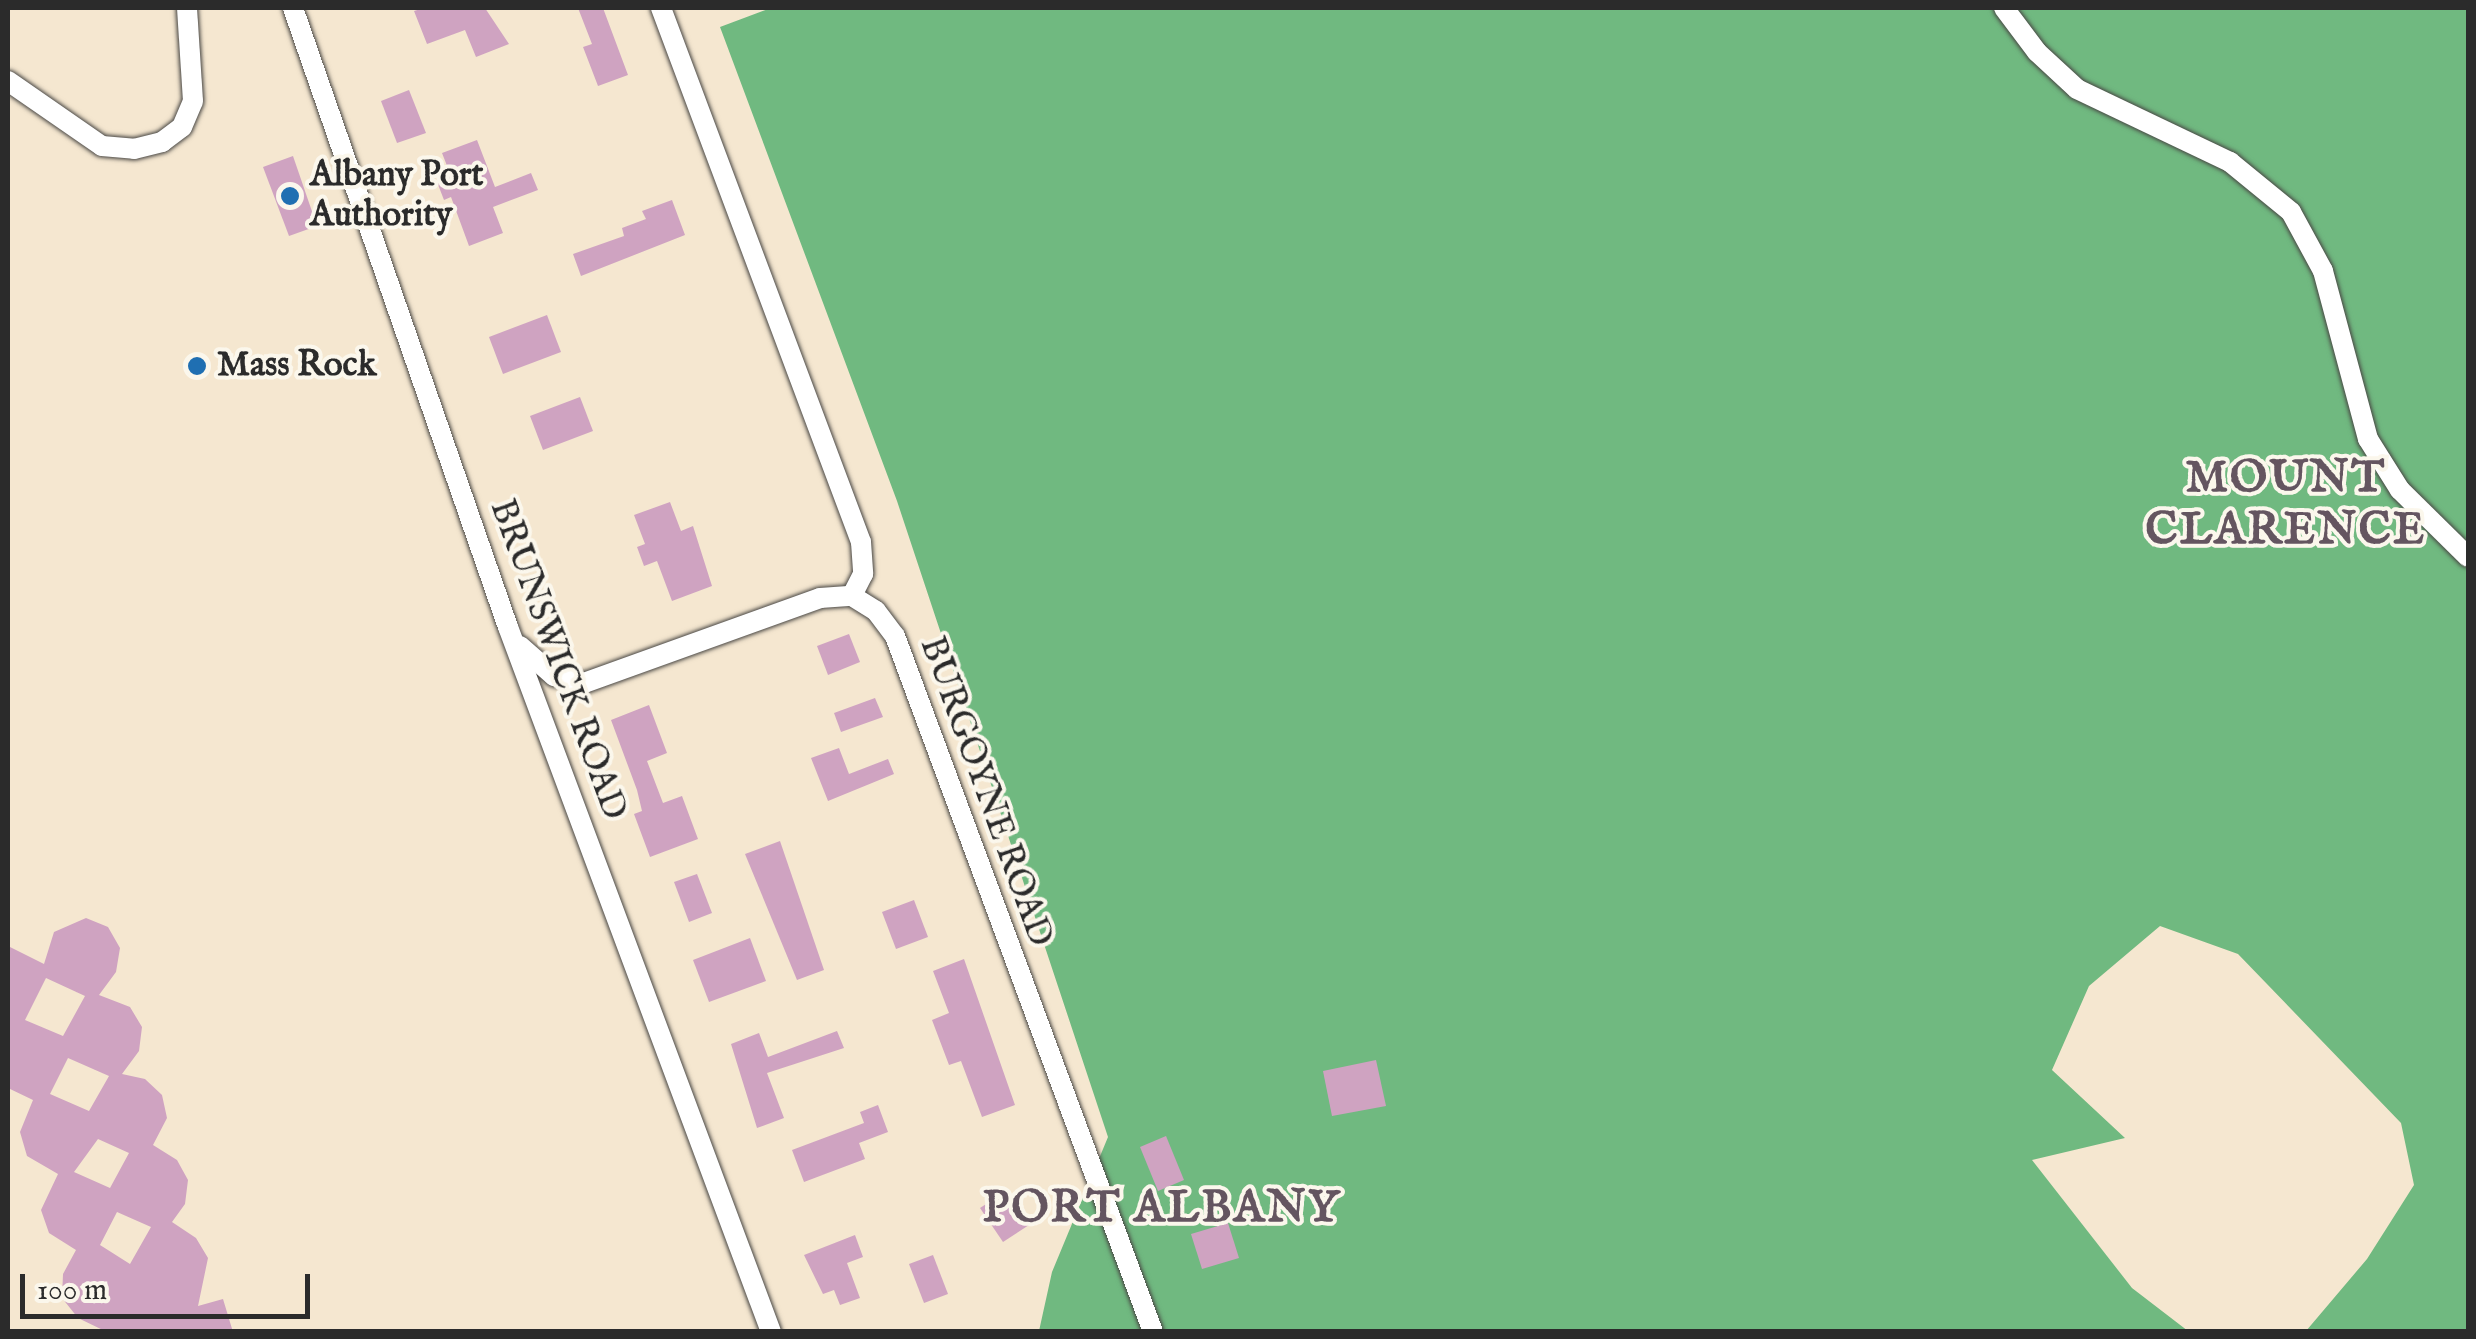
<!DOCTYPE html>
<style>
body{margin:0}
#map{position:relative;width:2476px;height:1339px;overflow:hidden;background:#f5e7d0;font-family:"IM FELL English",serif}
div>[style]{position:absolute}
.forest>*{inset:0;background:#70b980}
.building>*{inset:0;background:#cfa3c1}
.roads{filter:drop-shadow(0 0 2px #494744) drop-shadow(0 0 2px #494744)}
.minor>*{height:20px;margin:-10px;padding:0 10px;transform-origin:10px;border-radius:10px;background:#fff}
.dots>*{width:28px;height:28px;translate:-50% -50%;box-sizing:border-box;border:5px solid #fbf7ec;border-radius:50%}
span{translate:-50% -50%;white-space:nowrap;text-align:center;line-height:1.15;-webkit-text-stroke:8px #fbf7ec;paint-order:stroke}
.poi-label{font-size:35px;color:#2b2b2b;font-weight:700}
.left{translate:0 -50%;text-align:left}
.street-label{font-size:35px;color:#2b2b2b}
.district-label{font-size:45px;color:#645560;font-weight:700;letter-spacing:2.5px}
.frame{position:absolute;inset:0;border:10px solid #2b2b2b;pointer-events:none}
.scale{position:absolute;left:20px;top:1274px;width:290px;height:45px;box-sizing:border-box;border:5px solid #2b2b2b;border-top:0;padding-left:12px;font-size:30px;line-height:35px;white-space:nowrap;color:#2b2b2b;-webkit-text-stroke:8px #fbf7ec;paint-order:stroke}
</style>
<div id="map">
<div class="forest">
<i style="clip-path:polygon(771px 8px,2468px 8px,2468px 1331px,2306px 1331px,2367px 1259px,2414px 1185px,2401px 1123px,2238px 954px,2160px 926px,2089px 986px,2052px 1070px,2125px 1138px,2032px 1160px,2132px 1288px,2188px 1331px,1039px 1331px,1052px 1272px,1108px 1137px,897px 501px,720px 27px)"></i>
</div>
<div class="building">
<i style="clip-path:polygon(424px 8px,485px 8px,509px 44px,476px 57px,465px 30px,427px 44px,414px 11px)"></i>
<i style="clip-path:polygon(578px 8px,603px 8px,628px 75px,598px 86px,583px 47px,592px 44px)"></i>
<i style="clip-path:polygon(409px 90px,426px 133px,397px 143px,381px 101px)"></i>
<i style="clip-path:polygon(477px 140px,495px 187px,531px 173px,538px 190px,493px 207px,503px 233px,469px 246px,451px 197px,444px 200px,437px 182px,451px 176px,442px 153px)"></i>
<i style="clip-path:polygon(293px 156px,317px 226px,289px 236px,263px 167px)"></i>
<i style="clip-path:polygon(672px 200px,685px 235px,581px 276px,573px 254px,624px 236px,622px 228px,646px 219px,642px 211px)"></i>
<i style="clip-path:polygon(547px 315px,561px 352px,503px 374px,489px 337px)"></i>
<i style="clip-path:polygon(580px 397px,593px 431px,543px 450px,530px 416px)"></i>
<i style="clip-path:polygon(670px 502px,681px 531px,693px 526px,712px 586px,672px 601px,657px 561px,644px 566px,637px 547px,645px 544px,634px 515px)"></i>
<i style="clip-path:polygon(849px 634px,860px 662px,828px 675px,817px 646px)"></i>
<i style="clip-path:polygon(875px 698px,883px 717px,841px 732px,834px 713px)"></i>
<i style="clip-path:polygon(649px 705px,667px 753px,647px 761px,663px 803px,682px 796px,698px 839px,650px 857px,634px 814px,642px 811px,637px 790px,611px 720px)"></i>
<i style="clip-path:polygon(839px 748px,849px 774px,888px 759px,894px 774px,828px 801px,811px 758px)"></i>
<i style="clip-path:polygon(780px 841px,824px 970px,797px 980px,745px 854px)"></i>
<i style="clip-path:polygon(697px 874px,712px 913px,689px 922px,674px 882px)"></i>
<i style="clip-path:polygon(914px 900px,928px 937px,896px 949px,882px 912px)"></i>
<i style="clip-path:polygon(evenodd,86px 918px,108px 927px,120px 948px,116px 972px,99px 995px,130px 1007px,142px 1027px,139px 1051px,122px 1074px,145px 1079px,162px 1095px,167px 1118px,153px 1145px,177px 1160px,188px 1180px,185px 1204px,172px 1222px,196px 1238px,208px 1258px,198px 1306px,223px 1299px,233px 1332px,107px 1332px,78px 1318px,62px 1298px,63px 1274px,76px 1250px,49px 1233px,41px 1210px,58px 1174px,27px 1156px,20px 1132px,33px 1100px,8px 1088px,8px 946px,44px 964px,54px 932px,86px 918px,46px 978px,85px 996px,63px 1036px,25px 1020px,46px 978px,86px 918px,68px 1058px,109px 1076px,89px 1111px,50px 1094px,68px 1058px,86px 918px,98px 1139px,129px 1153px,110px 1188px,74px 1172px,98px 1139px,86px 918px,117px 1212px,151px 1227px,130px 1264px,100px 1245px,117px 1212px)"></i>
<i style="clip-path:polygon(750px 938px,766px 981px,709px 1002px,693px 960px)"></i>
<i style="clip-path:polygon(964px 959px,1015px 1105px,982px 1117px,961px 1061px,949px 1065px,932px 1020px,949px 1013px,933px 971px)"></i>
<i style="clip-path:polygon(837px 1031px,844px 1048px,767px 1073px,784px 1118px,757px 1128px,731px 1044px,759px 1033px,768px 1057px)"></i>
<i style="clip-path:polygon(1376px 1060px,1386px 1106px,1332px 1116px,1323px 1071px)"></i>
<i style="clip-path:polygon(878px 1105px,888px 1132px,859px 1143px,865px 1159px,804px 1182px,792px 1150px,864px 1123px,860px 1112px)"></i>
<i style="clip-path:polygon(1166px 1136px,1184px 1180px,1158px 1191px,1140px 1147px)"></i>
<i style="clip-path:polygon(1006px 1191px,1029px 1225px,1003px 1242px,980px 1208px)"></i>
<i style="clip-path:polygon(1228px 1223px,1239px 1258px,1202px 1269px,1191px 1234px)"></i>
<i style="clip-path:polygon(855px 1235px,863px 1257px,847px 1263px,860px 1298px,840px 1305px,834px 1290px,823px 1294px,804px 1255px)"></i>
<i style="clip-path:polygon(933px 1255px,948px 1294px,924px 1303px,909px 1264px)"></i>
</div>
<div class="roads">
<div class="minor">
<i style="left:293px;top:8px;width:655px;rotate:70.85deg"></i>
<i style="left:508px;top:627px;width:752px;rotate:69.54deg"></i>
<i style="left:661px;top:8px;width:570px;rotate:69.47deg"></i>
<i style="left:861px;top:542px;width:32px;rotate:86deg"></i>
<i style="left:863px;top:574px;width:25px;rotate:117deg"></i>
<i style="left:2004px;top:8px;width:55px;rotate:53.1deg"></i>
<i style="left:2037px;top:52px;width:54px;rotate:42.8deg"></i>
<i style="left:2077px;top:89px;width:170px;rotate:25.5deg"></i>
<i style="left:2230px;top:162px;width:79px;rotate:39.3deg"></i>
<i style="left:2291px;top:212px;width:67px;rotate:61.5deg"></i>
<i style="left:2323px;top:271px;width:174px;rotate:75deg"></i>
<i style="left:2368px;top:439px;width:60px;rotate:57.9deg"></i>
<i style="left:2400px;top:490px;width:95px;rotate:44.6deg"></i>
<i style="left:8px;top:81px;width:114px;rotate:34.7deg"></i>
<i style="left:102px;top:146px;width:32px;rotate:5deg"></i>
<i style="left:134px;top:149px;width:29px;rotate:-14deg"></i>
<i style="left:162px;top:142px;width:25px;rotate:-37deg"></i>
<i style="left:182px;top:127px;width:28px;rotate:-67deg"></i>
<i style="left:193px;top:101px;width:93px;rotate:-93.7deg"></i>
<i style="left:852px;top:596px;width:28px;rotate:32deg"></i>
<i style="left:876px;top:611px;width:31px;rotate:53deg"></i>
<i style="left:895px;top:636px;width:742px;rotate:69.66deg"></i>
<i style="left:520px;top:646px;width:45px;rotate:41.4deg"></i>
<i style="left:554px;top:676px;width:31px;rotate:13deg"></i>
<i style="left:584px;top:683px;width:251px;rotate:-19.8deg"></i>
<i style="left:820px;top:598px;width:32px;rotate:-4deg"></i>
</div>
</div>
<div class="dots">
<i style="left:290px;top:196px;background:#1f6fb2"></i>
<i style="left:197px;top:366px;background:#1f6fb2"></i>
</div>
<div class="poi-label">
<span class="left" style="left:310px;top:196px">Albany Port<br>Authority</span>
<span class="left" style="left:217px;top:366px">Mass Rock</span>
</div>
<div class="street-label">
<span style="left:557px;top:660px;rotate:70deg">BRUNSWICK ROAD</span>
<span style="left:985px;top:792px;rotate:70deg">BURGOYNE ROAD</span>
</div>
<div class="district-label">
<span style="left:2286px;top:505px">MOUNT<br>CLARENCE</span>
<span style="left:1162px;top:1209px">PORT ALBANY</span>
</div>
<div class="frame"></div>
<div class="scale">100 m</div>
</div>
